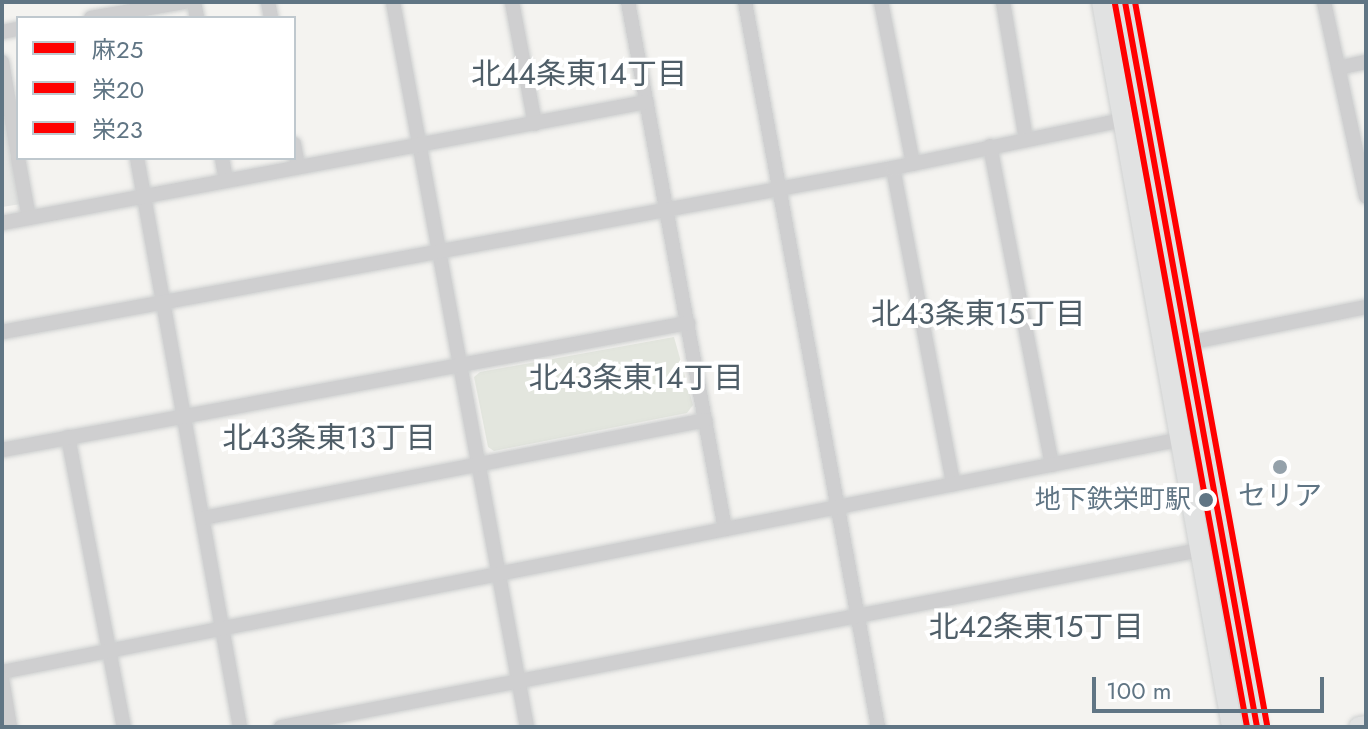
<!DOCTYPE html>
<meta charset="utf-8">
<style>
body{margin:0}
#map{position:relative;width:1368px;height:729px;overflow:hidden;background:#f4f3f0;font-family:Jost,"Noto Sans JP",sans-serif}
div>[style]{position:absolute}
.built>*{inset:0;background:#e4e5e3}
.green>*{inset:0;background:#e3e6de}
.roads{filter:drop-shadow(0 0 2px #ced0d0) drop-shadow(0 0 2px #ced0d0)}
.street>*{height:14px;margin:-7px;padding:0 7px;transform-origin:7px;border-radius:7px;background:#cfcfd0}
.secondary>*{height:20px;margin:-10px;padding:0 10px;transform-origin:10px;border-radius:10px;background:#e1e2e2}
.bus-1>*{height:6px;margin:-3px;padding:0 3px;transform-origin:3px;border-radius:3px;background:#f00}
.bus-2>*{height:6px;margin:-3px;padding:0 3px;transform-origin:3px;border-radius:3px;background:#f00}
.bus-3>*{height:6px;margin:-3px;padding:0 3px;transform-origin:3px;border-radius:3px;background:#f00}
.dots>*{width:22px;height:22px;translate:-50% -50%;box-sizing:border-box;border:4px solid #fff;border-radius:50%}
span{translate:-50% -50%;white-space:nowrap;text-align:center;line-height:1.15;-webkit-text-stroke:8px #fff;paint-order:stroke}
.bus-label{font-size:26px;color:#607584}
.right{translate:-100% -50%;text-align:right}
.poi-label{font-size:28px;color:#607584}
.neighbourhood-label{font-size:30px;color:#4f5e68}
.frame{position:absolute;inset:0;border:4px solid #607584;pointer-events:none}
.legend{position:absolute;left:16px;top:16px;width:280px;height:144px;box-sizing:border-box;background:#fff;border:2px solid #bfc8ce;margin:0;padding:10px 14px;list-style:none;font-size:24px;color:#607584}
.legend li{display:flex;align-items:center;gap:16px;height:40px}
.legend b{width:40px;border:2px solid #bfc8ce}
.scale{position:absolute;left:1092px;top:677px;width:232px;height:36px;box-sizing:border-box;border:4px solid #607584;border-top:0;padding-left:10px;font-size:24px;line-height:28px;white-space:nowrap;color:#607584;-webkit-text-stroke:6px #fff;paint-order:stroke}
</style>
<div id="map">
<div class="built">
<i style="clip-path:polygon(2px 102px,21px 204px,2px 207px)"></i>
</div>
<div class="green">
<i style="clip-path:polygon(674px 337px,693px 405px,687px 413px,494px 451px,488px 447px,474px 377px,480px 372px)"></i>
</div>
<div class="roads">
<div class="street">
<i style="left:194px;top:2px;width:16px;rotate:79deg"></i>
<i style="left:268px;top:2px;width:16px;rotate:79deg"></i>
<i style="left:393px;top:2px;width:737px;rotate:79.53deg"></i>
<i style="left:512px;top:2px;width:124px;rotate:79.3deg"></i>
<i style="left:628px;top:2px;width:536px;rotate:79.57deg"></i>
<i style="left:745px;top:2px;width:737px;rotate:79.6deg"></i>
<i style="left:881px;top:2px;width:165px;rotate:78.8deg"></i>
<i style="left:1003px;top:2px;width:139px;rotate:80.5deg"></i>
<i style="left:1324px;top:2px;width:199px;rotate:77.8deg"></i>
<i style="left:91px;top:18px;width:94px;rotate:-9.8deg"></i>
<i style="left:2px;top:32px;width:16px;rotate:-11deg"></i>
<i style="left:2px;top:62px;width:95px;rotate:80.3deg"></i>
<i style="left:1338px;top:68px;width:29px;rotate:-12deg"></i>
<i style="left:294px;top:144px;width:23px;rotate:80deg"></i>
<i style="left:990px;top:146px;width:325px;rotate:79deg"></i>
<i style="left:18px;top:158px;width:61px;rotate:79.6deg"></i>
<i style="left:137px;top:158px;width:578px;rotate:79.74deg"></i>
<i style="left:222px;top:158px;width:22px;rotate:80deg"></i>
<i style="left:893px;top:168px;width:322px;rotate:79.2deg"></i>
<i style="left:2px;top:223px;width:656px;rotate:-10.63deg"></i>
<i style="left:2px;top:332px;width:906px;rotate:-10.43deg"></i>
<i style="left:893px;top:168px;width:258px;rotate:-11.8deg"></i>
<i style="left:1163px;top:348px;width:207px;rotate:-11.4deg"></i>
<i style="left:68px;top:437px;width:295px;rotate:79.1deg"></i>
<i style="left:2px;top:450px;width:698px;rotate:-10.49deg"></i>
<i style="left:203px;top:518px;width:512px;rotate:-11.02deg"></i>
<i style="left:2px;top:672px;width:1223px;rotate:-11.17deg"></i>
<i style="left:2px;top:679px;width:49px;rotate:80.5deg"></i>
<i style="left:281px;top:727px;width:935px;rotate:-10.91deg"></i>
</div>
<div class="secondary">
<i style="left:1102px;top:2px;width:737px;rotate:79.83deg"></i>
<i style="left:1125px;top:2px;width:737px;rotate:79.68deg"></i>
<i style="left:1359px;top:727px;width:7px;rotate:-8deg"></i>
</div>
</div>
<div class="bus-1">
<i style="left:1125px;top:2px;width:737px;rotate:79.68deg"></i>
</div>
<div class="bus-2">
<i style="left:1115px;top:4px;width:735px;rotate:79.65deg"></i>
</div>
<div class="bus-3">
<i style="left:1135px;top:2px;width:735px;rotate:79.65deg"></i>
</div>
<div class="dots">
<i style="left:1280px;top:467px;background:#94a1aa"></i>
<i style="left:1206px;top:500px;background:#607584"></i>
</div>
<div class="bus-label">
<span class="right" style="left:1191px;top:500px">地下鉄栄町駅</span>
</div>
<div class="poi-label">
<span style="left:1280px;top:496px">セリア</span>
</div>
<div class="neighbourhood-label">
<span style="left:579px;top:74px">北44条東14丁目</span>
<span style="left:978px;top:314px">北43条東15丁目</span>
<span style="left:636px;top:378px">北43条東14丁目</span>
<span style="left:329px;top:438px">北43条東13丁目</span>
<span style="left:1036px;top:627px">北42条東15丁目</span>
</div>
<div class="frame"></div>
<ul class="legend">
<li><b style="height:10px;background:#f00"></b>麻25</li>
<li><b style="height:10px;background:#f00"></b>栄20</li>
<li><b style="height:10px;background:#f00"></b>栄23</li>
</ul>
<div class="scale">100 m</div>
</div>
